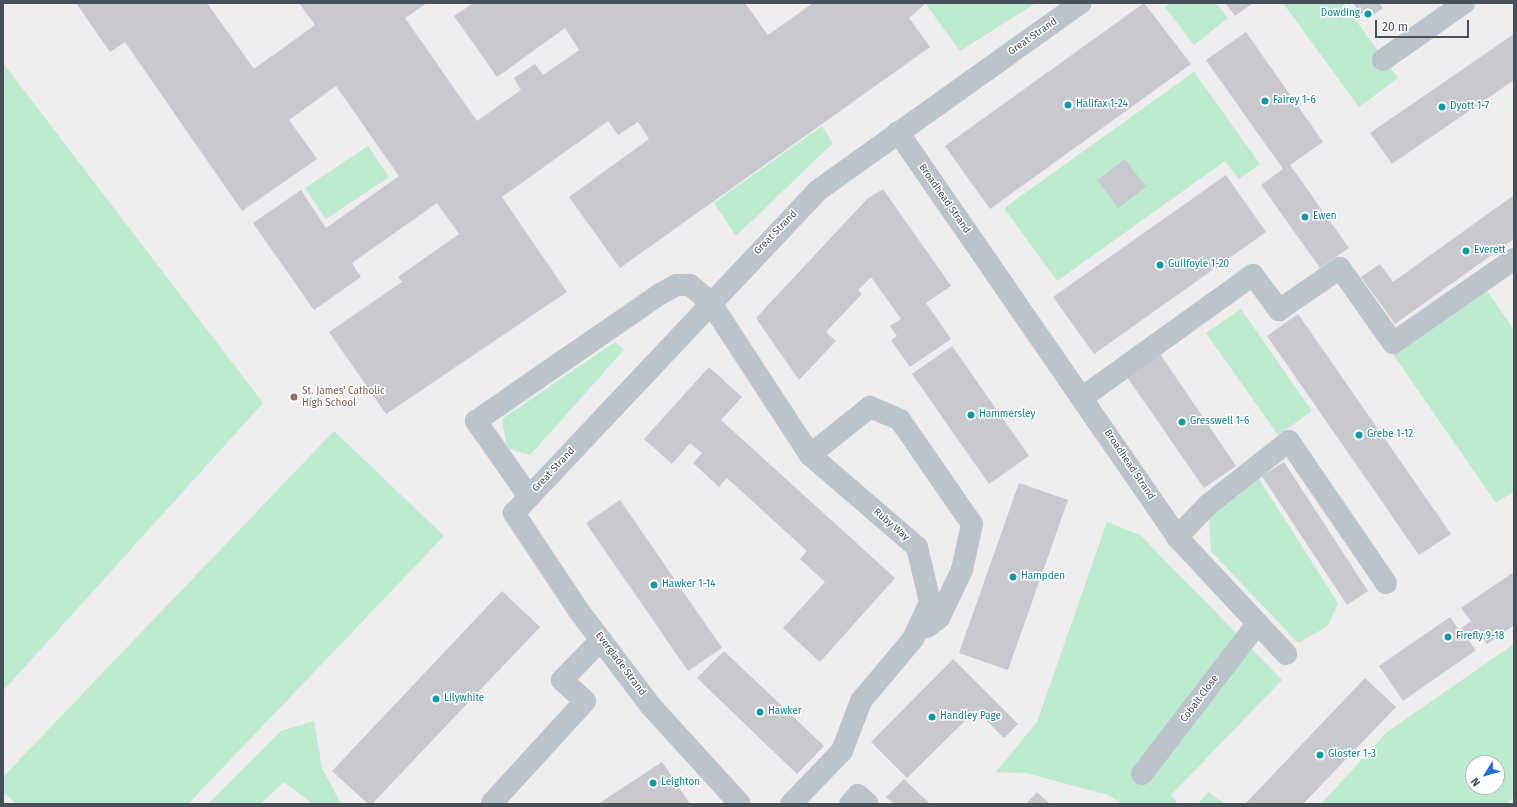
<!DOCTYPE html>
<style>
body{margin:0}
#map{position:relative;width:1517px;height:807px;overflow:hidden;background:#efeded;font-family:"Fira Sans",sans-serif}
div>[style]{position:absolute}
.green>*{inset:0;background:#bdebcf}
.building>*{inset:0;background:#c7c9cf}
.minor>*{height:22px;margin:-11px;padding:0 11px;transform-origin:11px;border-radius:11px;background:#bcc4cb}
.dots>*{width:11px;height:11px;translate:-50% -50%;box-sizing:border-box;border:2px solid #fff;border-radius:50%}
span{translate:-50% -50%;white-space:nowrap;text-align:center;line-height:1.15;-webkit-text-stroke:3px #fff;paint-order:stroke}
.culture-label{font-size:10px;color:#0d838f}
.right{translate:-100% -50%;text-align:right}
.left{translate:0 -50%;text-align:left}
.street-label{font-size:10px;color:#465059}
.education-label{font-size:10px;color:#785e54}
.frame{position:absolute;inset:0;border:4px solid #465059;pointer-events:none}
.north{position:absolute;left:1465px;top:755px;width:40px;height:40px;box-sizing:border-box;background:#fff;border:1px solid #b5b9bd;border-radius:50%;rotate:233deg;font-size:11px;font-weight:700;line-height:16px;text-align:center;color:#465059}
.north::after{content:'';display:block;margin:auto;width:14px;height:18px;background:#236ed3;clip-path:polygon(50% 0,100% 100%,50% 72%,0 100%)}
.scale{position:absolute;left:1375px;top:20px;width:94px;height:18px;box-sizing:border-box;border:2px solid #465059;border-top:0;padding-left:5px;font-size:12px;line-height:14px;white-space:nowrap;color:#465059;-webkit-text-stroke:3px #fff;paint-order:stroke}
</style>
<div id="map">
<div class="green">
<i style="clip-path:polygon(925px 3px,1036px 3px,960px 51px)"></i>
<i style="clip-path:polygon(1170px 3px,1216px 3px,1228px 18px,1194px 45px,1165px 7px)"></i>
<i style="clip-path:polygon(1283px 3px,1343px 3px,1398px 78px,1359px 107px)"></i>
<i style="clip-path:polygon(3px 63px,263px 403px,3px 691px)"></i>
<i style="clip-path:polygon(1194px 72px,1260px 164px,1239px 179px,1225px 161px,1057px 281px,1004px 208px)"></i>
<i style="clip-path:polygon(822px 126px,833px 143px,736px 236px,714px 203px)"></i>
<i style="clip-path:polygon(368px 146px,389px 177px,326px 219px,305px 188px)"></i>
<i style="clip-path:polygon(1486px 289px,1514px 330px,1514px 491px,1496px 503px,1393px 354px)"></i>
<i style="clip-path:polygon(1241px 309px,1312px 411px,1278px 435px,1206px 333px)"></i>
<i style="clip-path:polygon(615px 342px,624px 350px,530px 455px,507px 448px,502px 419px)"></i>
<i style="clip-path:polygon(334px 431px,444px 536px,188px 804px,16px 804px,3px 792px,3px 777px)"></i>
<i style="clip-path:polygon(1259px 479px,1338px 603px,1328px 626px,1298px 643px,1211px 551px,1209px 518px)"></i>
<i style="clip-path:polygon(1107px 522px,1140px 535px,1282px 680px,1171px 795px,1178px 804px,1123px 804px,1108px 795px,1026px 773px,996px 772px,1037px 722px)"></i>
<i style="clip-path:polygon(evenodd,1514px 644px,1514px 797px,1507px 804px,1321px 804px,1387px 732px,1514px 644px,1473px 763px,1497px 763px,1497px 787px,1473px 787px,1473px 763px)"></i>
<i style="clip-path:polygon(314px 721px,322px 768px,341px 804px,313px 804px,284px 782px,260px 804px,208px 804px,281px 731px)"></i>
<i style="clip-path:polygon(1208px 792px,1225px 804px,1198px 804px)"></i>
</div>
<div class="building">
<i style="clip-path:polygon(76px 3px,207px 3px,254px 69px,315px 25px,299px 3px,427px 3px,405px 18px,477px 121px,521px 90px,514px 78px,535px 64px,543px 75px,579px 50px,565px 28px,497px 77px,454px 16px,473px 3px,745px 3px,768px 35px,813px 3px,926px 3px,909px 18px,930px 47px,620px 268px,569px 197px,649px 139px,638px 122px,618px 135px,608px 121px,502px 197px,567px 292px,386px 414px,329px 332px,402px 282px,398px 277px,459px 234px,437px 203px,352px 263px,361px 277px,314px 310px,253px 223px,301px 190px,326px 228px,399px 176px,336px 86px,289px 120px,317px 159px,242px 211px,125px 42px,110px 52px)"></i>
<i style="clip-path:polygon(1144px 3px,1191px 64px,990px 209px,945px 146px)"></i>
<i style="clip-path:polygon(1225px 3px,1253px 3px,1235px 16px)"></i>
<i style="clip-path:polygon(1353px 3px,1379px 3px,1383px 8px,1366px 20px)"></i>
<i style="clip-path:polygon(1246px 32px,1323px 142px,1290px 165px,1349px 248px,1320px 268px,1261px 185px,1283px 169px,1206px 60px)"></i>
<i style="clip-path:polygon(1514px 34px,1514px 80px,1392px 164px,1370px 133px)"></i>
<i style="clip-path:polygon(1125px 159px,1146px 187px,1118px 208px,1097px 180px)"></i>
<i style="clip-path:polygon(1226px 175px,1266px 232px,1094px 354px,1053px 297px)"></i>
<i style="clip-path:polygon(883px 189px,951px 286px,926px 303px,951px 339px,910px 367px,891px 340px,897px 336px,890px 326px,901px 319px,871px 277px,858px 290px,862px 294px,826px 332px,836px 341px,799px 380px,756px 318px,867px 199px)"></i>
<i style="clip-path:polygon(1514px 195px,1514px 239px,1395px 324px,1361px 277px,1380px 264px,1393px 282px)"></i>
<i style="clip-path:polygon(1298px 314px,1451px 534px,1419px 555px,1267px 336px)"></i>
<i style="clip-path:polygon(952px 346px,1029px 456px,989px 484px,912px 374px)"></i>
<i style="clip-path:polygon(1160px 354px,1236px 466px,1204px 488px,1127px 377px)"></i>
<i style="clip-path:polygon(709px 367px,742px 397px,721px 420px,895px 578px,820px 662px,783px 628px,825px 582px,800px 559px,807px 551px,727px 478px,719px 487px,693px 463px,702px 453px,690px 443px,672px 464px,644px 439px)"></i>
<i style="clip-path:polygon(1284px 462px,1368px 591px,1347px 605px,1262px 476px)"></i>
<i style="clip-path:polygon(1019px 483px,1068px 500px,1008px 670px,959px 653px)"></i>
<i style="clip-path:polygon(620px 500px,722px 648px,688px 671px,586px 523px)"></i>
<i style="clip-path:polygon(1514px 572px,1514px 625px,1487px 644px,1480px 634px,1469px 641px,1476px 650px,1403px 701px,1379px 666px,1450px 617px,1459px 630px,1471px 621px,1461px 608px)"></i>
<i style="clip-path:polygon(502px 591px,540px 627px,372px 804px,368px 804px,332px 771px)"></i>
<i style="clip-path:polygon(724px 651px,824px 746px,797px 774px,697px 678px)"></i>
<i style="clip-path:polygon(953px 659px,1018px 724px,1004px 738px,976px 710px,907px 778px,871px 742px)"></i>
<i style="clip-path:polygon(1365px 678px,1396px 707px,1303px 804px,1245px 804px)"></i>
<i style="clip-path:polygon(662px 762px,690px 804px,598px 804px)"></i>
<i style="clip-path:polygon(904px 779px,930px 804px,894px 804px,886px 797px)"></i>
<i style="clip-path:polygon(1037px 792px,1050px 804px,1026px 804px)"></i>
</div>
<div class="minor">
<i style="left:1383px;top:60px;width:99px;rotate:-35.1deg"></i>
<i style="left:898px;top:132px;width:492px;rotate:55.4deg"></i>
<i style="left:1177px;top:537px;width:45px;rotate:-45.9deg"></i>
<i style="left:1208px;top:505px;width:103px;rotate:-38.3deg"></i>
<i style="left:1289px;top:441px;width:172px;rotate:55.7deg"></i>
<i style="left:1083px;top:397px;width:209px;rotate:-35.7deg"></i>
<i style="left:1253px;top:275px;width:44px;rotate:53.4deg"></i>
<i style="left:1279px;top:310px;width:74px;rotate:-34.5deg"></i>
<i style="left:1340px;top:268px;width:92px;rotate:54.8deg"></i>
<i style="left:1393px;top:343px;width:147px;rotate:-34.8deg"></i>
<i style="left:810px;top:455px;width:77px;rotate:-38.7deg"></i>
<i style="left:870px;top:407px;width:33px;rotate:23deg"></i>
<i style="left:900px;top:420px;width:126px;rotate:55.3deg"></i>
<i style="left:972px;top:524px;width:47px;rotate:102.3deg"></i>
<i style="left:962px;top:570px;width:53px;rotate:115.6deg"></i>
<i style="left:939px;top:618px;width:15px;rotate:143deg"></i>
<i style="left:529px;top:497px;width:93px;rotate:-124.9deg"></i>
<i style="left:476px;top:421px;width:224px;rotate:-34.6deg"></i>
<i style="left:660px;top:294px;width:19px;rotate:-28deg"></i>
<i style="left:677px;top:285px;width:13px"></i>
<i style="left:690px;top:285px;width:26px;rotate:40deg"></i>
<i style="left:710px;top:302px;width:183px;rotate:56.8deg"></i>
<i style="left:810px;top:455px;width:141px;rotate:40.7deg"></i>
<i style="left:917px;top:547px;width:57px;rotate:76.7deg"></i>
<i style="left:930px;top:602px;width:41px;rotate:114.7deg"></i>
<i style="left:913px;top:639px;width:81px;rotate:130deg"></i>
<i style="left:861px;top:701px;width:53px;rotate:110.8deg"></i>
<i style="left:842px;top:751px;width:74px;rotate:133.9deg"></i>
<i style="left:1177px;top:537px;width:160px;rotate:47deg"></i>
<i style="left:1142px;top:774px;width:190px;rotate:-52.5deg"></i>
<i style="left:492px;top:803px;width:138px;rotate:-47.6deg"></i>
<i style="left:585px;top:701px;width:31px;rotate:-138deg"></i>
<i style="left:562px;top:680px;width:56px;rotate:-45.7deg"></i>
<i style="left:740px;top:804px;width:134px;rotate:-132.3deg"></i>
<i style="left:650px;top:705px;width:118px;rotate:-127.1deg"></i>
<i style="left:579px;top:611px;width:118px;rotate:-123.6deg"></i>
<i style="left:514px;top:513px;width:442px;rotate:-46.7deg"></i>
<i style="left:817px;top:191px;width:324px;rotate:-35.5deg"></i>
<i style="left:850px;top:804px;width:12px;rotate:-48deg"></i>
<i style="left:858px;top:795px;width:13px;rotate:42deg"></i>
</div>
<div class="dots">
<i style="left:1368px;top:14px;background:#0f9aa8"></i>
<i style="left:1265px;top:101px;background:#0f9aa8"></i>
<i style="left:1068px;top:105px;background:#0f9aa8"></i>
<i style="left:1442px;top:107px;background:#0f9aa8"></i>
<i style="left:1305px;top:217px;background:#0f9aa8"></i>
<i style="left:1466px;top:251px;background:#0f9aa8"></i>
<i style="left:1160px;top:265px;background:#0f9aa8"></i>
<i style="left:294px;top:397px;background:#8d6e63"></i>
<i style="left:971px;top:415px;background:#0f9aa8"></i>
<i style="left:1182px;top:422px;background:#0f9aa8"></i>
<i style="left:1359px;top:435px;background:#0f9aa8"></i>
<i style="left:1013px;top:577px;background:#0f9aa8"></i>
<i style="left:654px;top:585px;background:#0f9aa8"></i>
<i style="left:1448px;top:637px;background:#0f9aa8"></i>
<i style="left:436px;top:699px;background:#0f9aa8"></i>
<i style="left:760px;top:712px;background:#0f9aa8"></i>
<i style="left:932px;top:717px;background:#0f9aa8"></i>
<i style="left:1320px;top:755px;background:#0f9aa8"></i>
<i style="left:653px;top:783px;background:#0f9aa8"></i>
</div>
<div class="culture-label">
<span class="right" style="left:1360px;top:14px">Dowding</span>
<span class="left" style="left:1273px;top:101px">Fairey 1-6</span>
<span class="left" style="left:1076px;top:105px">Halifax 1-24</span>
<span class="left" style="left:1450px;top:107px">Dyott 1-7</span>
<span class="left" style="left:1313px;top:217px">Ewen</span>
<span class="left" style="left:1474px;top:251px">Everett</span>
<span class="left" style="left:1168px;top:265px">Guilfoyle 1-20</span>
<span class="left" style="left:979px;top:415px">Hammersley</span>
<span class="left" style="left:1190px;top:422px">Gresswell 1-6</span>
<span class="left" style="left:1367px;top:435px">Grebe 1-12</span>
<span class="left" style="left:1021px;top:577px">Hampden</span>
<span class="left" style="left:662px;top:585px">Hawker 1-14</span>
<span class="left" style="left:1456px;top:637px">Firefly 9-18</span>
<span class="left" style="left:444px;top:699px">Lilywhite</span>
<span class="left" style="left:768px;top:712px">Hawker</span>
<span class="left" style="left:940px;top:717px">Handley Page</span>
<span class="left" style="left:1328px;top:755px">Gloster 1-3</span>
<span class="left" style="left:661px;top:783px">Leighton</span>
</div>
<div class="street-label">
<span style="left:1033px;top:37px;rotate:-35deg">Great Strand</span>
<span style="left:944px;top:199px;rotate:55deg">Broadhead Strand</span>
<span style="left:776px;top:233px;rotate:-46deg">Great Strand</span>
<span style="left:1129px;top:465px;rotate:56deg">Broadhead Strand</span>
<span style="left:554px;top:470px;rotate:-47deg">Great Strand</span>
<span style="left:891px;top:525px;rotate:41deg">Ruby Way</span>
<span style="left:620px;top:664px;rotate:53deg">Everglade Strand</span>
<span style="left:1200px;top:699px;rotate:-53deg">Cobalt Close</span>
</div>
<div class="education-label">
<span class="left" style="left:302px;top:397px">St. James' Catholic<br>High School</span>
</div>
<div class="frame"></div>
<div class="north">N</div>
<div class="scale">20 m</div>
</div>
